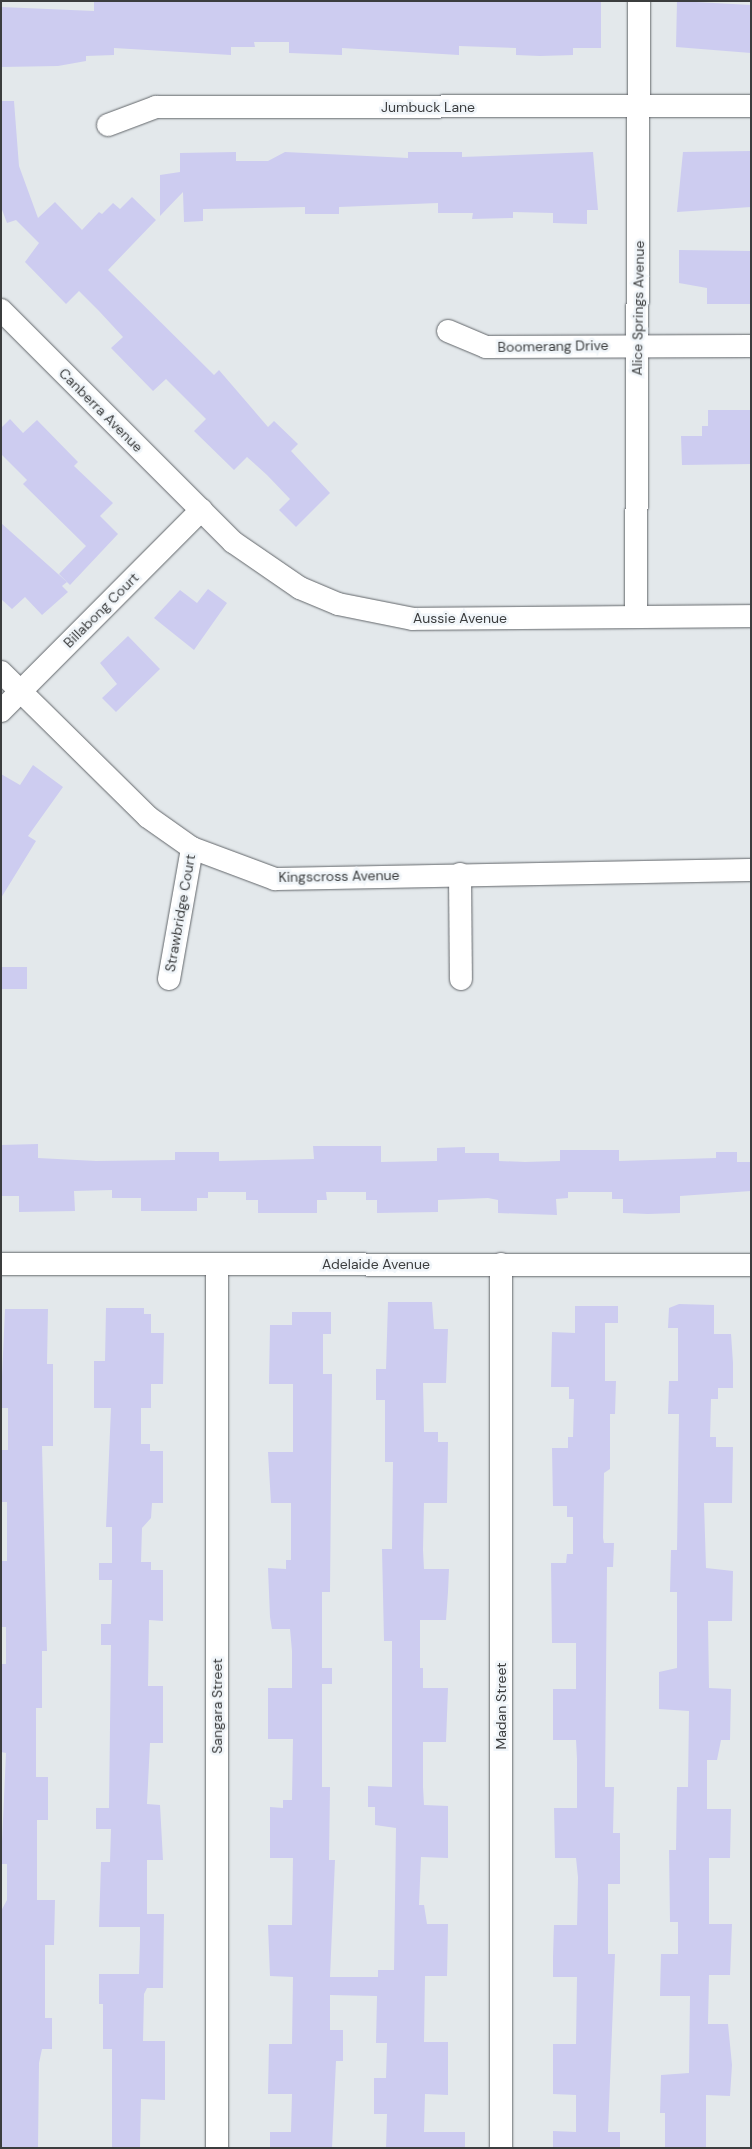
<!DOCTYPE html>
<style>
body{margin:0}
#map{position:relative;width:752px;height:2149px;overflow:hidden;background:#e3e8eb;font-family:"DM Sans",sans-serif}
div>[style]{position:absolute}
.building>*{inset:0;background:#cdccf0}
.roads{filter:drop-shadow(0 0 1px #62666a) drop-shadow(0 0 1px #62666a)}
.minor>*{height:22px;margin:-11px;padding:0 11px;transform-origin:11px;border-radius:11px;background:#fff}
span{translate:-50% -50%;white-space:nowrap;text-align:center;line-height:1.15;-webkit-text-stroke:5px #f0f5f9;paint-order:stroke}
.street-label{font-size:14px;color:#3b3d3e}
.frame{position:absolute;inset:0;border:2px solid #3b3d3e;pointer-events:none}
</style>
<div id="map">
<div class="building">
<i style="clip-path:polygon(94px 1px,601px 1px,601px 48px,573px 48px,573px 55px,540px 56px,516px 55px,516px 48px,459px 46px,459px 55px,342px 48px,342px 55px,289px 53px,289px 42px,254px 42px,255px 47px,231px 47px,231px 55px,114px 48px,114px 55px,86px 56px,86px 61px,58px 66px,1px 67px,1px 7px,94px 11px)"></i>
<i style="clip-path:polygon(677px 1px,751px 5px,751px 53px,676px 47px)"></i>
<i style="clip-path:polygon(1px 101px,14px 101px,19px 166px,38px 218px,55px 202px,82px 230px,99px 212px,102px 214px,113px 203px,120px 209px,132px 197px,156px 220px,108px 270px,214px 375px,219px 370px,268px 427px,274px 421px,298px 444px,291px 451px,330px 493px,296px 527px,279px 510px,290px 499px,267px 475px,247px 457px,234px 470px,194px 431px,206px 419px,166px 379px,153px 391px,111px 348px,123px 337px,99px 311px,79px 291px,66px 304px,25px 262px,39px 243px,16px 220px,7px 223px,1px 207px)"></i>
<i style="clip-path:polygon(751px 151px,751px 207px,677px 212px,683px 152px)"></i>
<i style="clip-path:polygon(236px 152px,236px 161px,268px 161px,285px 152px,408px 158px,408px 152px,462px 152px,462px 157px,593px 152px,598px 210px,587px 210px,587px 224px,553px 223px,553px 213px,513px 212px,513px 218px,472px 219px,473px 213px,438px 213px,438px 203px,339px 207px,339px 214px,305px 214px,305px 207px,203px 209px,203px 221px,184px 222px,183px 192px,160px 216px,160px 175px,180px 172px,180px 153px)"></i>
<i style="clip-path:polygon(679px 250px,751px 251px,751px 304px,707px 304px,707px 288px,679px 283px)"></i>
<i style="clip-path:polygon(708px 410px,751px 410px,751px 464px,682px 465px,681px 436px,702px 436px,702px 426px,708px 426px)"></i>
<i style="clip-path:polygon(10px 419px,23px 433px,37px 420px,78px 462px,74px 466px,113px 503px,100px 516px,118px 534px,70px 585px,59px 574px,86px 546px,23px 484px,27px 480px,1px 454px,1px 428px)"></i>
<i style="clip-path:polygon(1px 523px,67px 582px,62px 586px,68px 592px,42px 615px,25px 597px,12px 609px,1px 599px)"></i>
<i style="clip-path:polygon(208px 589px,227px 603px,194px 650px,154px 618px,180px 590px,197px 603px)"></i>
<i style="clip-path:polygon(128px 636px,160px 669px,116px 712px,102px 698px,117px 684px,100px 663px)"></i>
<i style="clip-path:polygon(33px 765px,63px 787px,28px 836px,36px 841px,1px 898px,1px 774px,20px 785px)"></i>
<i style="clip-path:polygon(1px 967px,27px 967px,27px 989px,1px 989px)"></i>
<i style="clip-path:polygon(38px 1144px,38px 1158px,96px 1161px,175px 1160px,175px 1152px,219px 1152px,219px 1161px,314px 1159px,313px 1146px,381px 1146px,381px 1162px,437px 1161px,437px 1148px,465px 1147px,465px 1153px,499px 1153px,499px 1161px,525px 1162px,560px 1161px,560px 1150px,619px 1150px,619px 1161px,716px 1158px,716px 1152px,737px 1152px,737px 1162px,751px 1162px,751px 1191px,680px 1196px,680px 1213px,648px 1214px,623px 1213px,623px 1199px,612px 1199px,612px 1192px,568px 1192px,568px 1198px,556px 1199px,557px 1215px,498px 1213px,498px 1200px,488px 1198px,438px 1200px,438px 1212px,377px 1213px,377px 1200px,366px 1200px,366px 1192px,326px 1192px,327px 1200px,317px 1200px,317px 1213px,258px 1213px,258px 1200px,246px 1200px,246px 1192px,208px 1192px,208px 1198px,197px 1198px,197px 1211px,141px 1211px,141px 1198px,112px 1198px,112px 1190px,74px 1191px,75px 1211px,19px 1212px,19px 1196px,1px 1196px,1px 1145px)"></i>
<i style="clip-path:polygon(388px 1302px,432px 1302px,434px 1329px,448px 1329px,446px 1383px,423px 1383px,424px 1432px,438px 1432px,438px 1442px,448px 1442px,447px 1503px,424px 1503px,423px 1550px,424px 1569px,449px 1569px,448px 1592px,446px 1620px,420px 1620px,420px 1668px,423px 1668px,423px 1688px,448px 1688px,446px 1742px,423px 1742px,423px 1787px,424px 1805px,448px 1806px,448px 1858px,421px 1857px,419px 1905px,424px 1905px,427px 1924px,448px 1924px,447px 1976px,425px 1976px,424px 2042px,448px 2042px,448px 2095px,425px 2094px,424px 2132px,465px 2132px,465px 2148px,386px 2148px,387px 2114px,374px 2114px,374px 2078px,386px 2078px,387px 2043px,376px 2043px,377px 1996px,330px 1995px,330px 2030px,343px 2030px,343px 2061px,336px 2061px,332px 2148px,270px 2148px,270px 2132px,291px 2132px,292px 2094px,268px 2094px,269px 2044px,292px 2044px,293px 1977px,270px 1976px,268px 1925px,292px 1925px,293px 1858px,270px 1858px,270px 1807px,283px 1808px,283px 1800px,292px 1800px,293px 1739px,268px 1739px,268px 1688px,292px 1688px,292px 1651px,290px 1629px,272px 1629px,270px 1617px,268px 1568px,286px 1569px,286px 1560px,291px 1560px,291px 1503px,271px 1503px,268px 1452px,293px 1452px,293px 1384px,269px 1384px,270px 1325px,292px 1325px,292px 1312px,331px 1312px,331px 1334px,323px 1334px,323px 1374px,332px 1374px,330px 1592px,322px 1592px,322px 1668px,332px 1668px,332px 1684px,322px 1684px,322px 1787px,330px 1787px,329px 1860px,335px 1860px,330px 1977px,378px 1977px,378px 1970px,394px 1970px,396px 1828px,375px 1825px,375px 1807px,368px 1807px,368px 1786px,392px 1787px,392px 1641px,384px 1641px,382px 1549px,392px 1549px,393px 1462px,385px 1462px,385px 1400px,376px 1400px,376px 1369px,386px 1369px)"></i>
<i style="clip-path:polygon(679px 1304px,714px 1305px,714px 1334px,731px 1334px,733px 1363px,733px 1388px,718px 1388px,718px 1399px,711px 1399px,710px 1437px,716px 1437px,716px 1447px,733px 1447px,732px 1503px,704px 1503px,706px 1568px,733px 1571px,732px 1621px,708px 1621px,709px 1688px,731px 1689px,730px 1740px,721px 1740px,717px 1760px,707px 1760px,707px 1809px,731px 1809px,730px 1858px,709px 1858px,709px 1924px,732px 1924px,730px 1975px,709px 1975px,708px 2024px,728px 2024px,732px 2065px,730px 2096px,706px 2095px,706px 2148px,665px 2148px,665px 2113px,660px 2113px,661px 2075px,689px 2073px,690px 1996px,660px 1996px,661px 1954px,678px 1954px,678px 1922px,670px 1922px,669px 1850px,676px 1850px,677px 1787px,688px 1787px,689px 1711px,659px 1709px,659px 1672px,677px 1668px,677px 1592px,670px 1592px,671px 1550px,677px 1550px,679px 1414px,668px 1414px,669px 1381px,678px 1381px,678px 1328px,668px 1328px,669px 1308px)"></i>
<i style="clip-path:polygon(575px 1306px,618px 1306px,618px 1323px,605px 1323px,605px 1381px,616px 1381px,615px 1414px,610px 1414px,610px 1469px,604px 1473px,603px 1538px,604px 1543px,614px 1543px,613px 1567px,607px 1567px,605px 1787px,614px 1787px,613px 1833px,620px 1833px,620px 1884px,608px 1884px,608px 1954px,615px 1954px,608px 2132px,620px 2132px,620px 2148px,553px 2148px,553px 2131px,576px 2132px,576px 2095px,553px 2094px,553px 2044px,576px 2044px,577px 1977px,553px 1977px,553px 1957px,554px 1925px,577px 1925px,578px 1877px,576px 1858px,555px 1858px,554px 1808px,577px 1808px,577px 1759px,576px 1740px,553px 1740px,553px 1689px,576px 1689px,576px 1643px,552px 1643px,551px 1563px,566px 1563px,567px 1554px,573px 1554px,573px 1517px,567px 1517px,567px 1506px,553px 1506px,552px 1448px,568px 1448px,568px 1437px,573px 1437px,574px 1399px,569px 1399px,569px 1387px,551px 1387px,552px 1332px,575px 1333px)"></i>
<i style="clip-path:polygon(106px 1308px,144px 1308px,144px 1314px,151px 1314px,151px 1333px,164px 1333px,163px 1384px,151px 1384px,151px 1408px,141px 1408px,141px 1444px,150px 1444px,150px 1451px,163px 1451px,163px 1503px,152px 1503px,151px 1518px,142px 1528px,141px 1562px,151px 1562px,151px 1570px,163px 1570px,163px 1621px,149px 1620px,148px 1686px,163px 1686px,163px 1743px,150px 1743px,147px 1804px,160px 1805px,163px 1860px,147px 1860px,147px 1914px,164px 1914px,163px 1988px,147px 1988px,144px 1994px,143px 2041px,165px 2041px,165px 2100px,141px 2099px,140px 2148px,112px 2148px,112px 2049px,103px 2049px,103px 2004px,99px 2004px,99px 1974px,139px 1974px,140px 1940px,140px 1927px,99px 1927px,101px 1862px,110px 1862px,111px 1829px,96px 1829px,96px 1808px,109px 1808px,111px 1645px,101px 1645px,101px 1624px,111px 1624px,112px 1580px,99px 1580px,99px 1563px,112px 1563px,112px 1527px,106px 1527px,111px 1408px,94px 1408px,94px 1361px,105px 1361px)"></i>
<i style="clip-path:polygon(5px 1309px,48px 1309px,47px 1364px,53px 1364px,53px 1446px,42px 1446px,47px 1651px,42px 1651px,42px 1708px,36px 1708px,36px 1777px,48px 1777px,48px 1820px,37px 1820px,37px 1900px,55px 1900px,54px 1945px,45px 1945px,45px 2018px,52px 2018px,52px 2049px,42px 2049px,39px 2063px,38px 2148px,1px 2148px,1px 1911px,7px 1900px,7px 1864px,1px 1864px,6px 1753px,1px 1752px,1px 1664px,6px 1664px,6px 1627px,1px 1627px,1px 1561px,7px 1561px,7px 1502px,1px 1502px,1px 1450px,8px 1450px,8px 1408px,2px 1408px,1px 1399px)"></i>
</div>
<div class="roads">
<div class="minor">
<i style="left:108px;top:125px;width:51px;rotate:-20.6deg"></i>
<i style="left:156px;top:107px;width:595px;rotate:-0.1deg"></i>
<i style="left:1px;top:310px;width:328px;rotate:45deg"></i>
<i style="left:233px;top:542px;width:81px;rotate:34.5deg"></i>
<i style="left:300px;top:588px;width:41px;rotate:22.8deg"></i>
<i style="left:338px;top:604px;width:76px;rotate:11.3deg"></i>
<i style="left:413px;top:619px;width:338px;rotate:-0.5deg"></i>
<i style="left:448px;top:331px;width:41px;rotate:22.8deg"></i>
<i style="left:486px;top:347px;width:265px;rotate:-0.2deg"></i>
<i style="left:636px;top:615px;width:614px;rotate:-89.72deg"></i>
<i style="left:1px;top:672px;width:206px;rotate:44.6deg"></i>
<i style="left:148px;top:817px;width:54px;rotate:35.2deg"></i>
<i style="left:192px;top:848px;width:89px;rotate:20.5deg"></i>
<i style="left:275px;top:879px;width:476px;rotate:-1.1deg"></i>
<i style="left:1px;top:711px;width:284px;rotate:-45.1deg"></i>
<i style="left:460px;top:874px;width:105px;rotate:89.5deg"></i>
<i style="left:169px;top:979px;width:133px;rotate:-80deg"></i>
<i style="left:1px;top:1264px;width:750px;rotate:0.08deg"></i>
<i style="left:217px;top:2148px;width:884px;rotate:-90deg"></i>
<i style="left:501px;top:2148px;width:884px;rotate:-90deg"></i>
</div>
</div>
<div class="street-label">
<span style="left:428px;top:107px">Jumbuck Lane</span>
<span style="left:638px;top:308px;rotate:-89deg">Alice Springs Avenue</span>
<span style="left:553px;top:346px;rotate:-1deg">Boomerang Drive</span>
<span style="left:101px;top:410px;rotate:45deg">Canberra Avenue</span>
<span style="left:101px;top:610px;rotate:-45deg">Billabong Court</span>
<span style="left:460px;top:618px">Aussie Avenue</span>
<span style="left:339px;top:876px;rotate:-1deg">Kingscross Avenue</span>
<span style="left:180px;top:913px;rotate:-80deg">Strawbridge Court</span>
<span style="left:376px;top:1264px">Adelaide Avenue</span>
<span style="left:217px;top:1706px;rotate:-90deg">Sangara Street</span>
<span style="left:501px;top:1706px;rotate:-90deg">Madan Street</span>
</div>
<div class="frame"></div>
</div>
